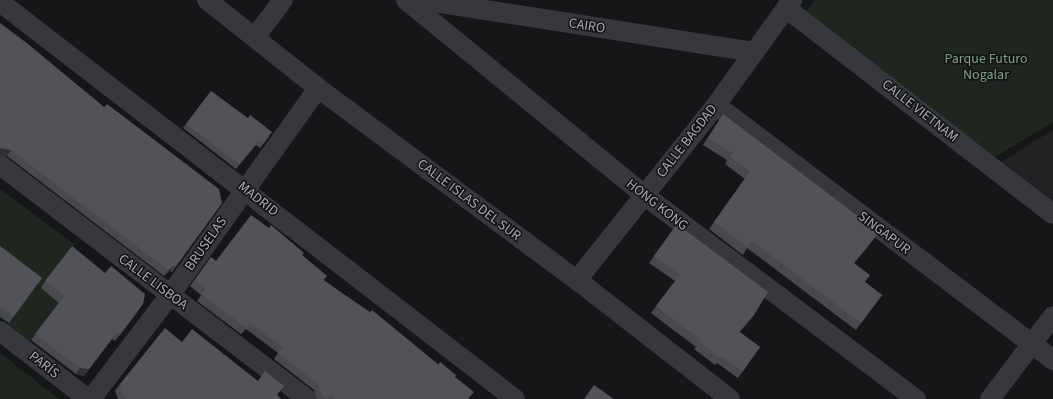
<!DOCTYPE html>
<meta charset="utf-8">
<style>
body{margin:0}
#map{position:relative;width:1053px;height:399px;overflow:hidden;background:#161618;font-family:"Source Sans 3",sans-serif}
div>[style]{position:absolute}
.built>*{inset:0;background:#222225}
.green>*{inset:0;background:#1e261f}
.minor>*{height:20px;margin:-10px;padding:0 10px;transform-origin:10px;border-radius:10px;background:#37383d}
.wall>*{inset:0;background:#47494d}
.shaded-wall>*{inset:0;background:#2f3033}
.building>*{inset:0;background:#525359}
span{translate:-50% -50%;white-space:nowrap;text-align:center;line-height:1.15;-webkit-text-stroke:3px #111113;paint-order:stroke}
.street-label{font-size:14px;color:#a8adb8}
.park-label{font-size:14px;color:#7fa381}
</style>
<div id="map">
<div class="built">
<i style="clip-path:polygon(1053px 130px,1053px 203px,999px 163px)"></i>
</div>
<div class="green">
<i style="clip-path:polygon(815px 0,1053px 0,1053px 122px,993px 158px,805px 12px)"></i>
<i style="clip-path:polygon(0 189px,74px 244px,41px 287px,61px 299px,30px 341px,8px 324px,38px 285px,0 256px)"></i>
<i style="clip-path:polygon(0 353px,59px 399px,0 399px)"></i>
</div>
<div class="minor">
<i style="left:207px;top:0;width:142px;rotate:38.4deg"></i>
<i style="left:318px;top:88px;width:322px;rotate:36.6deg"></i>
<i style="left:577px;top:280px;width:194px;rotate:37.9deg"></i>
<i style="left:406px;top:0;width:308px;rotate:39.3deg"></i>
<i style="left:644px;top:195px;width:340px;rotate:36.9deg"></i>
<i style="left:422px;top:0;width:335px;rotate:8.9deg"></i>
<i style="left:0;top:2px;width:650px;rotate:37.63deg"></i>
<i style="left:786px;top:8px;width:337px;rotate:37.7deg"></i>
<i style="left:255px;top:37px;width:46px;rotate:-52.9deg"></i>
<i style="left:716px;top:105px;width:423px;rotate:37.1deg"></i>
<i style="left:0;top:165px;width:386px;rotate:37.3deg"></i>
<i style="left:577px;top:280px;width:223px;rotate:-51.5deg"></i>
<i style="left:716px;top:105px;width:130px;rotate:-54.1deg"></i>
<i style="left:0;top:331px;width:111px;rotate:37.7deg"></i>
<i style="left:91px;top:399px;width:131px;rotate:-52.8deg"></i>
<i style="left:170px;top:295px;width:254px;rotate:-54.4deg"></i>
<i style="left:990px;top:399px;width:104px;rotate:-52.8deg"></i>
</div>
<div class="wall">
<i style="clip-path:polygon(0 23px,222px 203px,172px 272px,170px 271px,164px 276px,7px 156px,0 155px)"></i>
<i style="clip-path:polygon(211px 91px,248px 118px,250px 115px,269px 137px,260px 148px,256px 145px,236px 169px,183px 128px)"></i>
<i style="clip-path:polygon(723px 114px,874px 239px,854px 263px,865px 282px,882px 295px,856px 330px,747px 248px,743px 255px,709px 229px,745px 179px,725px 164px,727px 160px,703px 145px)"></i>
<i style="clip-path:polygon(677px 224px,754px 315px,749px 321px,740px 332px,760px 347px,738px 378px,717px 363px,715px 365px,694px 349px,696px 347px,651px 313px,675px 281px,649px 263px)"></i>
<i style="clip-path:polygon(0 246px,42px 278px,9px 323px,0 317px)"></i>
<i style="clip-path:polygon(302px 256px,327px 276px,324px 280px,438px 365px,440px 362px,455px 377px,469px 399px,317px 399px,314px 390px,274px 359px,278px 353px,246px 329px,241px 334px,197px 301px,201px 295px,190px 286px,211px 257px,216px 261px)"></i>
<i style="clip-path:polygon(45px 281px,138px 311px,115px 341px,112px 339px,84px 376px,76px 374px,31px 340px,59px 303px,41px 288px)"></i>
<i style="clip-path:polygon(182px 342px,277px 395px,281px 399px,118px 399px,115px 391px,120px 384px)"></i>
</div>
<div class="shaded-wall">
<i style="clip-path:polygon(0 148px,11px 150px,7px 156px,0 155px)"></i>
<i style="clip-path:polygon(175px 265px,170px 271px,164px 276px,168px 270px)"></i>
<i style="clip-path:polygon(754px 315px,734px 339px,739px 332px)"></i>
<i style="clip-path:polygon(112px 339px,84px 376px,76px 374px,80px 368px)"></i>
</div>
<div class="building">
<i style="clip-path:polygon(0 23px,28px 44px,104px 107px,107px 104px,219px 189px,222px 203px,176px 266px,175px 265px,168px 270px,11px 150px,0 148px)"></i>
<i style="clip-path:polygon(211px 91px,248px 119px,250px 115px,272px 132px,263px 143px,259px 140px,239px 164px,186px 124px)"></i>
<i style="clip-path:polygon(723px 114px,879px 232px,854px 263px,870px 275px,865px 282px,882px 295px,861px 323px,752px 241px,748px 247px,714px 222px,750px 171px,730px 157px,733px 153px,708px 138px)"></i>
<i style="clip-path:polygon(251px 215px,269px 228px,271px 225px,304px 253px,302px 255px,327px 276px,323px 280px,370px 312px,372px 310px,439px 365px,440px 362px,456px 375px,455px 377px,474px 392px,468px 399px,335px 399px,330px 395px,327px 399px,322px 396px,318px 384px,278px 353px,283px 347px,250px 323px,246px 328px,201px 294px,206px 289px,195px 280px,211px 257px,216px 261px)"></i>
<i style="clip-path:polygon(677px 224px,768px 292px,754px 315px,739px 332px,760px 347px,743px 371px,721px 356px,720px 358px,699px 342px,701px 340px,656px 306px,680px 275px,654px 256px)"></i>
<i style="clip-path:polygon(0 246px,42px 278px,14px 316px,0 307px)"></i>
<i style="clip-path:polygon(72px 246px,105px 273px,111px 266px,145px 294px,143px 304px,120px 335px,117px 332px,89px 369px,80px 368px,35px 334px,64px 296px,45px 281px)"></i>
<i style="clip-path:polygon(165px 328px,182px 342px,192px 329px,258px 381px,265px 371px,284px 386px,277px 395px,281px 399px,127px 399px,123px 396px,120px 384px)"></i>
<i style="clip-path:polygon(594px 385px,614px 399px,584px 399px)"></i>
</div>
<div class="street-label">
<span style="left:587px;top:26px;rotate:9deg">CAIRO</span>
<span style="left:920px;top:111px;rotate:38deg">CALLE VIETNAM</span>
<span style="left:687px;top:141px;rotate:-52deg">CALLE BAGDAD</span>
<span style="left:258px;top:199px;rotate:38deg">MADRID</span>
<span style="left:469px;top:200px;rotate:37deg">CALLE ISLAS DEL SUR</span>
<span style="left:657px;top:205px;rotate:38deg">HONG KONG</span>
<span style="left:884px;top:233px;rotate:37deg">SINGAPUR</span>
<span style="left:206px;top:244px;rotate:-55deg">BRUSELAS</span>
<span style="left:153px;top:282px;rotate:37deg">CALLE LISBOA</span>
<span style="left:44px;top:365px;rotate:38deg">PARÍS</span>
</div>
<div class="park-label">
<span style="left:986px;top:67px">Parque Futuro<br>Nogalar</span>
</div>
</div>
